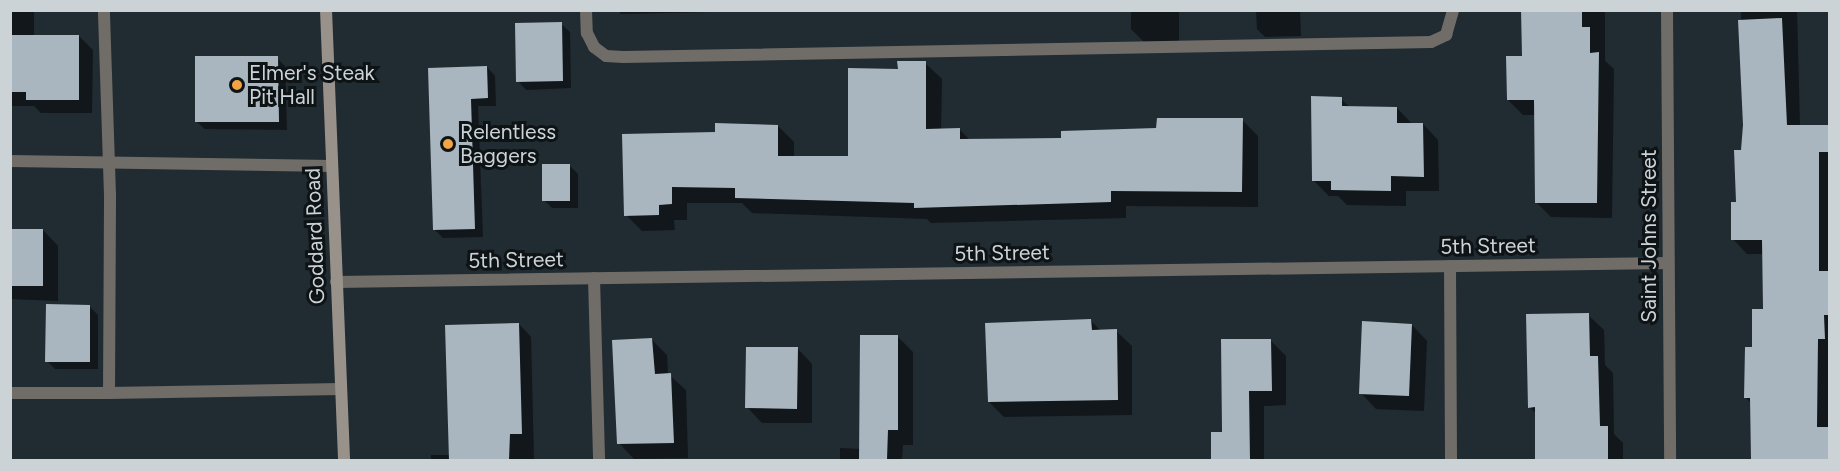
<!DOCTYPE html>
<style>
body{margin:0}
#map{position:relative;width:1840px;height:471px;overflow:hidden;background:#212b32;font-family:Figtree,sans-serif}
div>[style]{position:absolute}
.shadow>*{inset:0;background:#0007}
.building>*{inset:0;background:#a9b6bf}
.lane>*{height:12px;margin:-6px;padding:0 6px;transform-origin:6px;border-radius:6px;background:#706c68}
.street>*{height:12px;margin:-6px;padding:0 6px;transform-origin:6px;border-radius:6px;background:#706c68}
.secondary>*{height:12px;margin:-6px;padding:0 6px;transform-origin:6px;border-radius:6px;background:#99928b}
.dots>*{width:16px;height:16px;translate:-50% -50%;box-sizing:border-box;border:3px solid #0e1316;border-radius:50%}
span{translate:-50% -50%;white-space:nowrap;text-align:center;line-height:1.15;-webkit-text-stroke:6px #0e1316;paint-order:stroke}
.poi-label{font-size:21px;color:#ccd3d7}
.left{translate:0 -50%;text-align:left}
.street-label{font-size:21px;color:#ccd3d7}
.frame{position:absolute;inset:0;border:12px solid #ccd3d7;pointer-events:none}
</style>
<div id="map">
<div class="shadow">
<i style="clip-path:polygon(10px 10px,34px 10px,34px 36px,79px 36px,93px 50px,92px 113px,41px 113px,34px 106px,10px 106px)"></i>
<i style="clip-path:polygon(618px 10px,756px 10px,756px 11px,621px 14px)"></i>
<i style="clip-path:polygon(1131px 10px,1179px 10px,1179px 44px,1146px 44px,1131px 29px)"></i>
<i style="clip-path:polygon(1256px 10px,1300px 10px,1301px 36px,1265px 37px,1257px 29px)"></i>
<i style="clip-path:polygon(1522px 10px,1605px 10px,1605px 61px,1614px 69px,1612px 218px,1551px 217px,1536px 202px,1536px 115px,1523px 115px,1508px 100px,1523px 57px)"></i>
<i style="clip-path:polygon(1741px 10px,1797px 10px,1800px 126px,1830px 126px,1830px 460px,1752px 460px,1751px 403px,1746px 398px,1764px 310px,1763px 254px,1747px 254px,1733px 239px,1744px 125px)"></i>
<i style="clip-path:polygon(561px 24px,570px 32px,571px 88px,526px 90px,518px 81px)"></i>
<i style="clip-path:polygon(277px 58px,285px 66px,287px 130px,205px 129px,196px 121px)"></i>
<i style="clip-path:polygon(925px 63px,942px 79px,941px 130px,959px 129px,970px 140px,1062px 140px,1242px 120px,1258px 136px,1258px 207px,1126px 206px,1126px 218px,931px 223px,927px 219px,752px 213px,742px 203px,687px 203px,687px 220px,674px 220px,675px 230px,642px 231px,626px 215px,716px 133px,778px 126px,794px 142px,794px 158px,849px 158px,899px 70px)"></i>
<i style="clip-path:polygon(487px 67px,495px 76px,496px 106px,478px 106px,483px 237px,443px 238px,435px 230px,429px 69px)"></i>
<i style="clip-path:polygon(1341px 99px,1350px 107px,1397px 108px,1412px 124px,1423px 124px,1438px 140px,1439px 191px,1406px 191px,1406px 206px,1347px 205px,1338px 196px,1329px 196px,1314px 181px)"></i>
<i style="clip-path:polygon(570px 166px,578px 174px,578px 208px,552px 208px,544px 200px)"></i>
<i style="clip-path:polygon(10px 230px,43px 230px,58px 246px,58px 301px,10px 299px)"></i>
<i style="clip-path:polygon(90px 307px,98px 315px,98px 369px,55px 369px,47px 361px)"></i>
<i style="clip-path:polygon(1588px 315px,1604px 330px,1605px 365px,1613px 373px,1614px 434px,1623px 443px,1623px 460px,1536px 460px,1537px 414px,1529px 407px)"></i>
<i style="clip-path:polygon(1091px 321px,1101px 331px,1116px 331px,1132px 346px,1132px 415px,1004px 417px,989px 402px)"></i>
<i style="clip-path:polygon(519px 324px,531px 337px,534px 460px,431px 460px,431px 455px,450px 455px)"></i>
<i style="clip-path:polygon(1412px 325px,1427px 341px,1424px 411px,1376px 409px,1361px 393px)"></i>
<i style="clip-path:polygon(897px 336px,913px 352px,913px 445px,903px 445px,902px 460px,840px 460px,840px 448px,860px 449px)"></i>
<i style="clip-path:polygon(652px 340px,667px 355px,668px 374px,686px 390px,688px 458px,634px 459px,619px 443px)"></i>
<i style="clip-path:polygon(1270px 340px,1286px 356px,1286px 405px,1264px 406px,1264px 460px,1212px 460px,1212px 434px,1224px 434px)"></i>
<i style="clip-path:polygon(797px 348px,812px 364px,812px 423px,762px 423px,747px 407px)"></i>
</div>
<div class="building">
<i style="clip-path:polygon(1521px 10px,1582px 10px,1582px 27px,1590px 27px,1590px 53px,1599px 52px,1597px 203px,1535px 203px,1534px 100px,1507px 100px,1506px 56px,1522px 56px)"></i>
<i style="clip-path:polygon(1782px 18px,1787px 125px,1830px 125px,1830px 152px,1819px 152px,1819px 271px,1830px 271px,1830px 315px,1824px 315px,1825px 339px,1818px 339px,1817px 427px,1830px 427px,1830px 460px,1751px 460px,1750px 398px,1744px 398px,1745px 347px,1752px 347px,1752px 309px,1763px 309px,1762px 240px,1731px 240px,1731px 202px,1736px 202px,1734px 150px,1741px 150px,1743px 125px,1738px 20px)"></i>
<i style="clip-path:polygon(562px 22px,563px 81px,516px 82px,515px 23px)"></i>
<i style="clip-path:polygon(10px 35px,79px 35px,79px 100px,26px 100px,26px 92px,10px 92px)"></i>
<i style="clip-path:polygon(195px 56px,278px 56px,279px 122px,195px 122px)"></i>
<i style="clip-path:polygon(897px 61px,926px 61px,926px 129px,960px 128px,960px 139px,1061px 138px,1061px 131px,1156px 128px,1157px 118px,1243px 118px,1242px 192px,1111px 191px,1111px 202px,914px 208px,914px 203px,735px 198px,735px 188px,672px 187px,672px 204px,659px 205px,659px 215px,624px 216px,622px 134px,715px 132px,715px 123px,778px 125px,778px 156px,848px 156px,848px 68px,898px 69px)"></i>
<i style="clip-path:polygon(487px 66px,488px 98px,471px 99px,475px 229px,433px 230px,428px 68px)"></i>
<i style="clip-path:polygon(1311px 96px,1342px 97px,1342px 106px,1397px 107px,1397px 123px,1423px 123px,1424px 177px,1391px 176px,1391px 191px,1331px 190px,1331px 181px,1312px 181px)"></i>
<i style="clip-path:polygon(542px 164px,570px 164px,570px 201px,542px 201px)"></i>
<i style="clip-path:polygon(10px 229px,43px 229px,43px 286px,10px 286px)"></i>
<i style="clip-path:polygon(46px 304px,90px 305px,90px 362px,45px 362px)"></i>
<i style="clip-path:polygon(1589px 313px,1590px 356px,1598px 356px,1600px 426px,1608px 426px,1608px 460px,1535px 460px,1535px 407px,1528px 408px,1526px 314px)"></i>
<i style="clip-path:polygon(1091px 319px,1092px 330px,1117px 329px,1118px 400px,988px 402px,985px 323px)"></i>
<i style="clip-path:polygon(1362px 321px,1412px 324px,1409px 396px,1359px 394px)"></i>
<i style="clip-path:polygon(519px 323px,522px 434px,510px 434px,509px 460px,449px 460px,445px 325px)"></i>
<i style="clip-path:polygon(860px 335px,898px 335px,898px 430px,888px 430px,887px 460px,859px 460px)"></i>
<i style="clip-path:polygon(652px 338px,655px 374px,671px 373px,674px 443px,617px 444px,612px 340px)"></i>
<i style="clip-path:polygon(1221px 339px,1271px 339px,1272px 391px,1249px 391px,1250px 460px,1211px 460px,1211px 432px,1222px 432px)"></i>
<i style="clip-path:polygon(746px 347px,798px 347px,797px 409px,745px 408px)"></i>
</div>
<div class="lane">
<i style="left:586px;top:10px;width:23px;rotate:88deg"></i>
<i style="left:587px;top:33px;width:16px;rotate:63deg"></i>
<i style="left:594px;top:47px;width:15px;rotate:37deg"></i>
<i style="left:606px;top:56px;width:17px;rotate:3deg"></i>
<i style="left:623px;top:57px;width:808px;rotate:-1.06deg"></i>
<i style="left:1431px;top:42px;width:17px;rotate:-25deg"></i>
<i style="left:1446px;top:35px;width:26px;rotate:-74deg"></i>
<i style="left:1450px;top:266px;width:194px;rotate:89.7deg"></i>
<i style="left:594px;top:278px;width:182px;rotate:88.4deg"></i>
<i style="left:10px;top:393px;width:99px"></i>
<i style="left:109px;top:393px;width:198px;rotate:-89.7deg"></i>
<i style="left:110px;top:195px;width:185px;rotate:-91.9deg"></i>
<i style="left:109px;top:393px;width:232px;rotate:-1deg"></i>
</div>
<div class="street">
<i style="left:1667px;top:10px;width:450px;rotate:89.6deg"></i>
<i style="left:10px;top:161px;width:322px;rotate:0.9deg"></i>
<i style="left:336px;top:282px;width:1332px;rotate:-0.82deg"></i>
</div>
<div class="secondary">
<i style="left:326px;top:10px;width:450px;rotate:87.7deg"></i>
</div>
<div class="dots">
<i style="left:237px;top:85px;background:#f3a442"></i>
<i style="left:448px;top:144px;background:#f3a442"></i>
</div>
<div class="poi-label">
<span class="left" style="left:249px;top:85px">Elmer's Steak<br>Pit Hall</span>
<span class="left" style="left:460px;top:144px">Relentless<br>Baggers</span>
</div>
<div class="street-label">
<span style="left:315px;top:236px;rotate:-92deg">Goddard Road</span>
<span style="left:1649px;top:236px;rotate:-90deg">Saint Johns Street</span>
<span style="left:1488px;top:246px;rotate:-1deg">5th Street</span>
<span style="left:1002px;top:253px;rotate:-1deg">5th Street</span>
<span style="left:516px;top:260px;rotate:-1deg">5th Street</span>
</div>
<div class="frame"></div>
</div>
